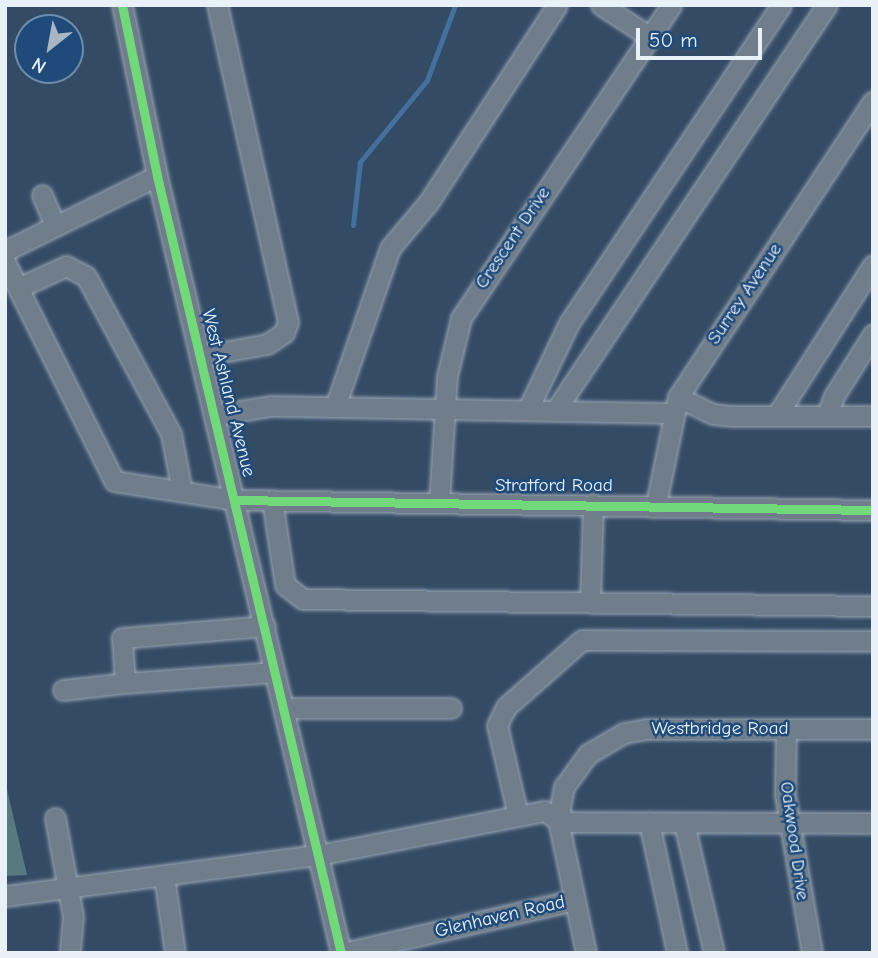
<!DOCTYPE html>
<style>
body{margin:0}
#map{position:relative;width:878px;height:958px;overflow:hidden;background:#344b65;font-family:"Comic Neue",sans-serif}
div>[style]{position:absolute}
.green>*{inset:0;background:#597980}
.stream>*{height:5px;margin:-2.5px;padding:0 2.5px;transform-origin:2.5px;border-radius:2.5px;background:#45709d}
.roads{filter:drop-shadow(0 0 2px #9aa6b3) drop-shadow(0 0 2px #9aa6b3)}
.minor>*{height:19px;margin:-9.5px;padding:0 9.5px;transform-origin:9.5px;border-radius:9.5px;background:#707e8c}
.cycleway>*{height:9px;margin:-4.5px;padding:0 4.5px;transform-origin:4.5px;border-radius:4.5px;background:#71d979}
span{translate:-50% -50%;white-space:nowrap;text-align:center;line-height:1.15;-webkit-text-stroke:5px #1f4a7a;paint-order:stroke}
.street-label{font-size:19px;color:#e8f1f8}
.frame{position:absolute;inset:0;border:7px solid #e8f1f8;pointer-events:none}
.north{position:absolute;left:14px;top:14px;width:70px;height:70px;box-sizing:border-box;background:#1f4a7a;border:2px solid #6f8dac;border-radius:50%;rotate:211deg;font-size:19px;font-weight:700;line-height:28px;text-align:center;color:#e8f1f8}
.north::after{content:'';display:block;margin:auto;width:24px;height:32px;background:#a9b7c5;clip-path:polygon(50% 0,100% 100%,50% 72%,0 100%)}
.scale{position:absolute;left:636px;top:28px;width:126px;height:32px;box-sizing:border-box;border:4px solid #e8f1f8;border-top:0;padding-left:9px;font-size:21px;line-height:24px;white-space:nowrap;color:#e8f1f8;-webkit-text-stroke:5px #1f4a7a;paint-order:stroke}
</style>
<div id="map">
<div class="green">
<i style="clip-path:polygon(5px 781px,27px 875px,5px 876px)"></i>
</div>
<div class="stream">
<i style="left:353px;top:225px;width:63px;rotate:-83.7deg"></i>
<i style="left:360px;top:162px;width:106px;rotate:-50.7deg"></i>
<i style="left:427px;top:80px;width:80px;rotate:-69.5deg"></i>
</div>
<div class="roads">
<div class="minor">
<i style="left:122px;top:5px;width:175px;rotate:78.4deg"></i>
<i style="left:157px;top:176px;width:798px;rotate:76.68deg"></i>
<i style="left:601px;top:5px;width:59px;rotate:33.1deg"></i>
<i style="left:42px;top:195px;width:34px;rotate:67deg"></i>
<i style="left:5px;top:251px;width:169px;rotate:-26.3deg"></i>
<i style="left:5px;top:262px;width:245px;rotate:63.5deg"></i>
<i style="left:114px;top:481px;width:122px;rotate:8.9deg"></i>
<i style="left:235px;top:500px;width:638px;rotate:0.9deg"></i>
<i style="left:18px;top:288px;width:53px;rotate:-24.6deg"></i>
<i style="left:66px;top:266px;width:22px;rotate:27deg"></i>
<i style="left:86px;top:276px;width:179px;rotate:61.7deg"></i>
<i style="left:171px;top:434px;width:58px;rotate:79.1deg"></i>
<i style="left:201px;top:356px;width:67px;rotate:-10.3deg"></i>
<i style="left:267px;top:344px;width:20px;rotate:-33deg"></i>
<i style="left:284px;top:333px;width:12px;rotate:-70deg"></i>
<i style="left:288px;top:322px;width:325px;rotate:-102.6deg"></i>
<i style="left:678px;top:397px;width:39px;rotate:26deg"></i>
<i style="left:713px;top:414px;width:19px;rotate:6deg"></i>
<i style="left:732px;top:416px;width:141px"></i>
<i style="left:335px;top:407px;width:168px;rotate:-70.9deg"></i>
<i style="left:390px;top:248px;width:59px;rotate:-49.8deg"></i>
<i style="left:428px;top:203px;width:236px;rotate:-56.9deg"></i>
<i style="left:528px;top:409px;width:95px;rotate:-64.5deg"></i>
<i style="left:569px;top:323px;width:382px;rotate:-56.3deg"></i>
<i style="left:555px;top:411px;width:489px;rotate:-56.2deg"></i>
<i style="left:215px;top:415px;width:57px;rotate:-9.1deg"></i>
<i style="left:271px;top:406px;width:401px;rotate:1deg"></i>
<i style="left:777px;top:415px;width:178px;rotate:-57.4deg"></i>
<i style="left:827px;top:415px;width:20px;rotate:-70deg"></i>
<i style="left:834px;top:396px;width:73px;rotate:-57.8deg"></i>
<i style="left:272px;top:500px;width:86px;rotate:81.3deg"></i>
<i style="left:285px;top:585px;width:23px;rotate:38deg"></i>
<i style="left:303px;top:599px;width:570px;rotate:0.7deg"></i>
<i style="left:439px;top:503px;width:127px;rotate:-86.4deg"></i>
<i style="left:447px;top:376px;width:60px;rotate:-76.4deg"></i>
<i style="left:461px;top:318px;width:377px;rotate:-56.1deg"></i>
<i style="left:656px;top:504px;width:109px;rotate:-78.4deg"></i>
<i style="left:678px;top:397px;width:354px;rotate:-56.6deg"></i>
<i style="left:590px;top:602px;width:98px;rotate:-88.2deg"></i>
<i style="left:265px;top:626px;width:144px;rotate:175.2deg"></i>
<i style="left:122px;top:638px;width:45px;rotate:86.2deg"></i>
<i style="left:125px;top:683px;width:150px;rotate:-4.2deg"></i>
<i style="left:63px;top:690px;width:62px;rotate:-6.4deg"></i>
<i style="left:283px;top:708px;width:168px"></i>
<i style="left:786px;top:729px;width:66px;rotate:90.9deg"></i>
<i style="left:785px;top:795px;width:160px;rotate:80.3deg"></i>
<i style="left:518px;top:816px;width:93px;rotate:-103deg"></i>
<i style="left:497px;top:725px;width:20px;rotate:-63deg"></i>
<i style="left:506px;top:707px;width:101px;rotate:-41.4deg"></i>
<i style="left:582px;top:640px;width:291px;rotate:0.2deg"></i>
<i style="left:55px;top:818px;width:100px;rotate:79.6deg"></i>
<i style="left:73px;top:916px;width:37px;rotate:95deg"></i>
<i style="left:649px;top:822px;width:134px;rotate:77.9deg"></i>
<i style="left:684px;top:823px;width:133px;rotate:77deg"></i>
<i style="left:164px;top:876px;width:78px;rotate:81.9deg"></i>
<i style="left:5px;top:896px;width:316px;rotate:-7.5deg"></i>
<i style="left:318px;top:855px;width:231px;rotate:-11deg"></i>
<i style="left:545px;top:811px;width:16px;rotate:35deg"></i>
<i style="left:558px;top:820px;width:15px;rotate:8deg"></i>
<i style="left:573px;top:822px;width:300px;rotate:0.2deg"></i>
<i style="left:343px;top:953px;width:238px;rotate:-12.9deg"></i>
<i style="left:586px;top:953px;width:136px;rotate:-101.9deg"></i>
<i style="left:558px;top:820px;width:34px;rotate:-80deg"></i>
<i style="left:564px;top:787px;width:41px;rotate:-54deg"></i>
<i style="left:588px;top:754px;width:42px;rotate:-30.3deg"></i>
<i style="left:624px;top:733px;width:22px;rotate:-10deg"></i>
<i style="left:646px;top:729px;width:227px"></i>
</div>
</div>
<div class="cycleway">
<i style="left:122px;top:5px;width:175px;rotate:78.4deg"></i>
<i style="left:157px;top:176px;width:798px;rotate:76.68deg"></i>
<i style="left:235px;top:500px;width:638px;rotate:0.9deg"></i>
</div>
<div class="street-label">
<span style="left:513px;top:238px;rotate:-56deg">Crescent Drive</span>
<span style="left:745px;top:294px;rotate:-56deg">Surrey Avenue</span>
<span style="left:228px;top:393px;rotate:76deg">West Ashland Avenue</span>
<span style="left:554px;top:486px">Stratford Road</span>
<span style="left:720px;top:729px">Westbridge Road</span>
<span style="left:794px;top:841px;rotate:82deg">Oakwood Drive</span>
<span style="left:500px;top:917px;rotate:-13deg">Glenhaven Road</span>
</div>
<div class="frame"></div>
<div class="north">N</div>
<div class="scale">50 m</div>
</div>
